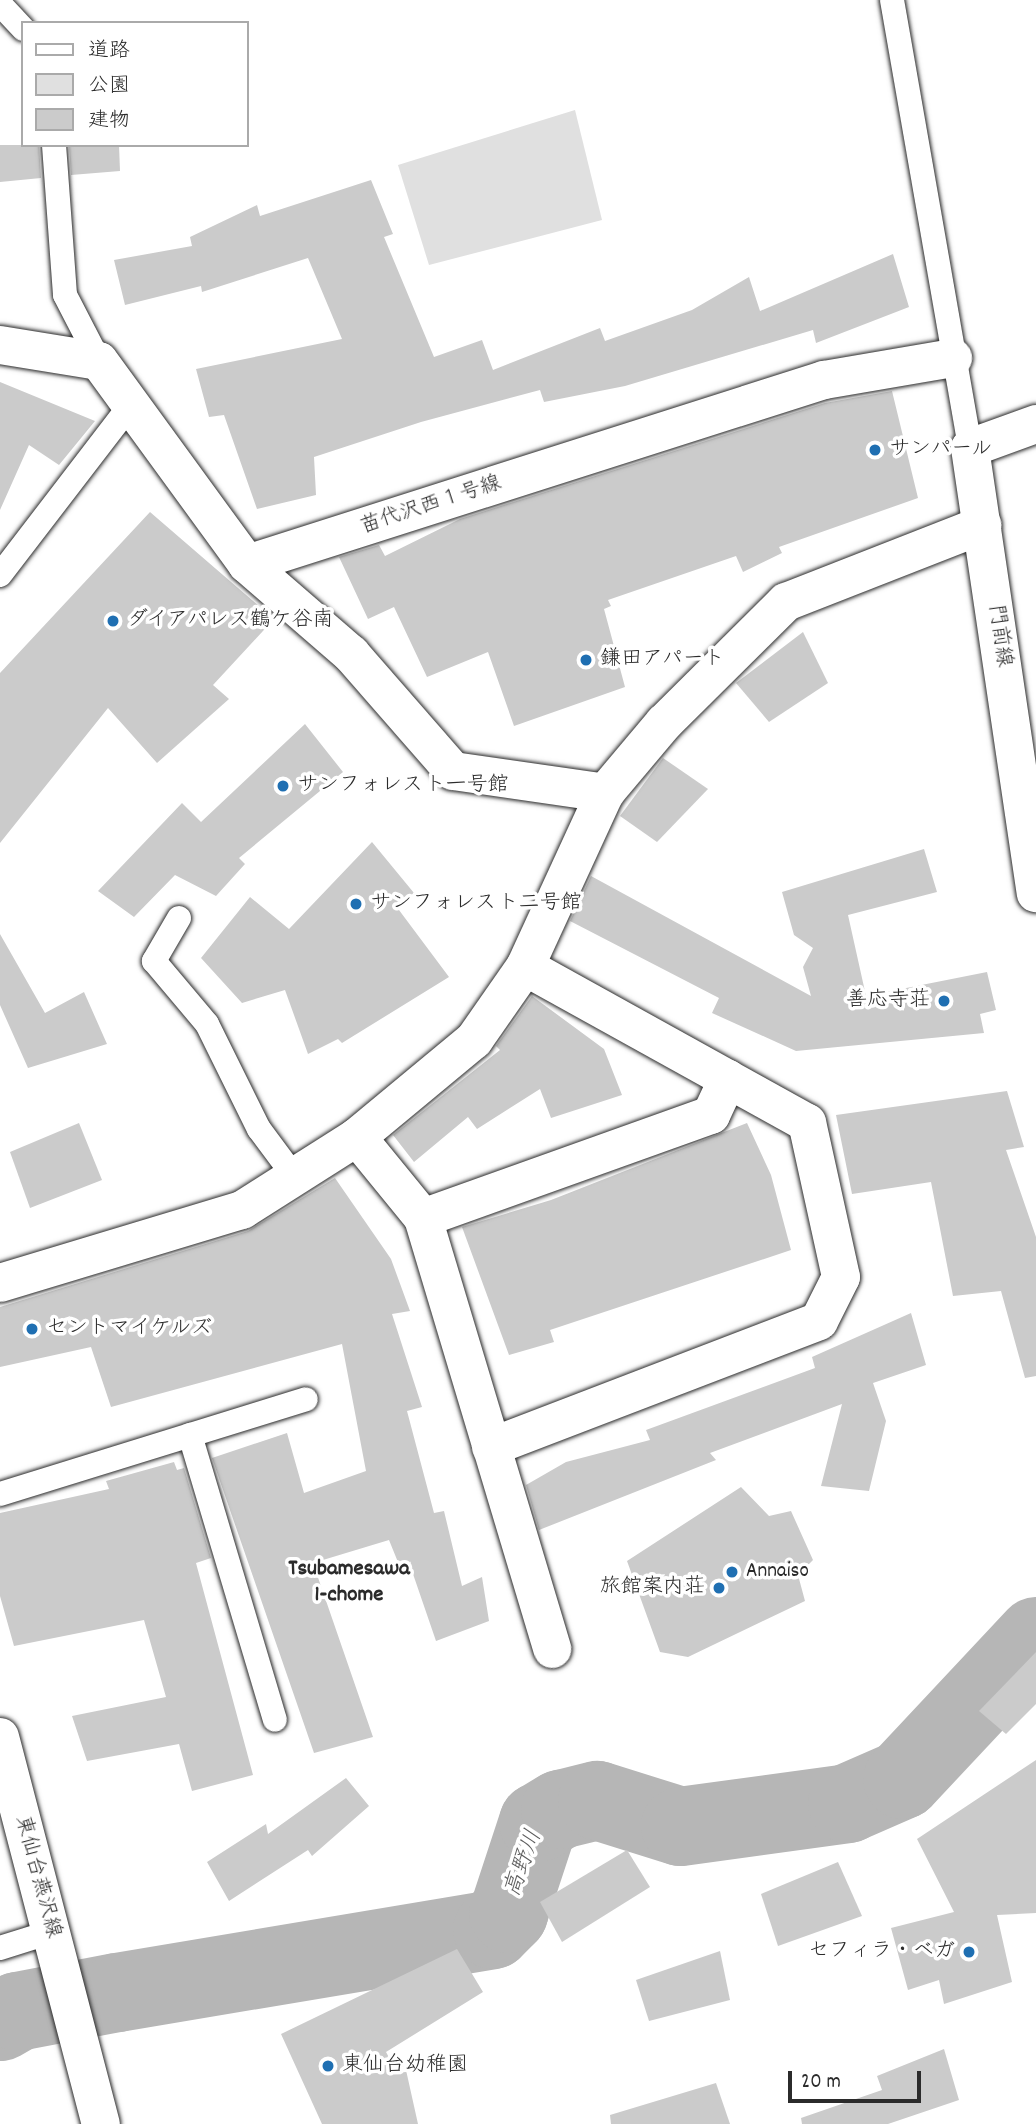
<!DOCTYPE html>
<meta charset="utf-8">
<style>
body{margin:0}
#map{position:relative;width:1036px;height:2124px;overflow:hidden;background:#fff;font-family:Dekko,"Klee One",sans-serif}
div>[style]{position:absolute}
.green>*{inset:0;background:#e0e0e0}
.river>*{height:79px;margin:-39.5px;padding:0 39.5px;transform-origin:39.5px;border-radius:39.5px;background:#b6b6b6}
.building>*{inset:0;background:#cbcbcb}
.roads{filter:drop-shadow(0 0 2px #2b2b2b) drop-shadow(0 0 2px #2b2b2b)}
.lane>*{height:24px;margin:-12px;padding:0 12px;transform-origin:12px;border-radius:12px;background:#fff}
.street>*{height:38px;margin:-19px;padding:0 19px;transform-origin:19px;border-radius:19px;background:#fff}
.dots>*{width:19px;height:19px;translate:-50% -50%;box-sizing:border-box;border:4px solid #fff;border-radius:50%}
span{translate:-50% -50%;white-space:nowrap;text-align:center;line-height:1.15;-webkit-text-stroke:7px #fff;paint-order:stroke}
.poi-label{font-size:21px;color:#2b2b2b}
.left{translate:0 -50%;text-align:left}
.right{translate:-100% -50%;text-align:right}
.street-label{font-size:21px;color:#2b2b2b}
.neighbourhood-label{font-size:23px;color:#2b2b2b;font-weight:700}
.water-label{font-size:23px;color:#5c5c5c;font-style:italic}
.legend{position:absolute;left:21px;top:21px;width:228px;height:126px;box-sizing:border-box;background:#fff;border:2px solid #aaa;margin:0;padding:9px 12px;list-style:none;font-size:21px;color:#2b2b2b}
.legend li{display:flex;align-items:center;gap:14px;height:35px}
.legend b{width:35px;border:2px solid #aaa}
.scale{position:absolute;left:788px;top:2071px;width:133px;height:32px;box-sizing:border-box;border:4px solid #2b2b2b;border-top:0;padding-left:9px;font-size:21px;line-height:24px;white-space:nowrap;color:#2b2b2b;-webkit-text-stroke:5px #fff;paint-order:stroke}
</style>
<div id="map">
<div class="green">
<i style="clip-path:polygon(575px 110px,602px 220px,429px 265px,398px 165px)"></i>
</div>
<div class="river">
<i style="left:0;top:2021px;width:20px;rotate:-30deg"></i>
<i style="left:17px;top:2011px;width:102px;rotate:-10.8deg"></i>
<i style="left:117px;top:1992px;width:380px;rotate:-9.5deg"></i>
<i style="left:492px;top:1929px;width:23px;rotate:-45deg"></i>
<i style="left:508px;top:1913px;width:96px;rotate:-71.8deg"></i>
<i style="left:538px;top:1822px;width:26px;rotate:-31deg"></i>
<i style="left:560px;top:1809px;width:38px;rotate:-14deg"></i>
<i style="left:597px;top:1800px;width:87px;rotate:17.4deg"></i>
<i style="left:680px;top:1826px;width:169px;rotate:-7.8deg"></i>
<i style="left:847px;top:1803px;width:60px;rotate:-23.6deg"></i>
<i style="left:902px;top:1779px;width:196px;rotate:-46.9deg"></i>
</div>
<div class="building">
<i style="clip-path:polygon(0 145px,39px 145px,41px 178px,0 182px)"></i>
<i style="clip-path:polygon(69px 145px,119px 145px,120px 171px,71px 175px)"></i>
<i style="clip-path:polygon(371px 180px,393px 234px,384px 237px,434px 357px,482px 340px,493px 370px,600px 328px,605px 341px,692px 310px,749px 277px,760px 311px,893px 254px,909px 307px,816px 343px,813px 330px,625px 386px,544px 402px,540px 390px,421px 422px,314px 457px,316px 495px,257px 509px,224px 415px,209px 417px,196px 369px,342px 339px,308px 258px,202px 292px,201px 286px,125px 305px,114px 260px,192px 246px,190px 237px,257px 205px,260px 216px)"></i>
<i style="clip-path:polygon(0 382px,95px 421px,59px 465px,29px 445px,0 510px)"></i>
<i style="clip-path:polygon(892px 391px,918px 498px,779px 547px,782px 553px,743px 572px,736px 556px,608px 600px,611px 606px,604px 609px,625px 687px,514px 726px,488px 652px,427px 677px,394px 607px,368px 619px,339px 557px,379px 545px,385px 556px,460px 519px,825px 403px)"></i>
<i style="clip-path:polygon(150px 512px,274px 619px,213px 685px,229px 699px,157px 763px,108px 708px,0 843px,0 673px)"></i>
<i style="clip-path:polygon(803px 632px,828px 683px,769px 722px,736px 683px)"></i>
<i style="clip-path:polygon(305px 724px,343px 772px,239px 858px,245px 864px,216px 896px,175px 875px,134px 917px,98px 891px,182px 803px,201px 822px)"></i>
<i style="clip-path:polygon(663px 758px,708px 789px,657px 842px,620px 816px)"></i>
<i style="clip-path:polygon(372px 842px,414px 893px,396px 906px,449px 977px,342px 1043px,338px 1039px,308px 1054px,285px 990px,242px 1003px,201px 958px,250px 897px,289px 929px)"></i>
<i style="clip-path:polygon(924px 849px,937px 892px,848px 915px,866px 996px,987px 972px,996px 1010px,980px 1014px,984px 1033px,796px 1051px,712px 1013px,719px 998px,570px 921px,591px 876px,811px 996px,803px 967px,813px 948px,794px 935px,782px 892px)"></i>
<i style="clip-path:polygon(0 934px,45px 1013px,84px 992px,107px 1044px,28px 1068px,0 1005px)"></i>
<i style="clip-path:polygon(532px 996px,604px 1049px,622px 1095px,551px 1118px,540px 1089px,477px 1129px,468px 1117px,414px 1162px,393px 1135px,500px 1050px,496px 1046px)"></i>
<i style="clip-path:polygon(1007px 1091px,1024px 1147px,1006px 1150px,1036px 1237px,1036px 1376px,1025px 1378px,1001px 1291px,953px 1296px,931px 1182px,852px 1194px,836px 1115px)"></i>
<i style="clip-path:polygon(79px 1123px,102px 1180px,30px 1208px,10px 1152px)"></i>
<i style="clip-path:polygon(747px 1123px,771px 1175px,791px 1250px,550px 1330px,554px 1342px,509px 1355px,462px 1227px,551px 1200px)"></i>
<i style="clip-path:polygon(335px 1178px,391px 1259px,410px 1311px,392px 1314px,422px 1407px,407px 1411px,434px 1513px,444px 1511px,462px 1586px,482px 1577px,489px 1621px,436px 1641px,413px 1574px,404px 1577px,389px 1540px,313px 1563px,373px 1737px,314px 1753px,212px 1458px,287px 1433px,304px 1493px,366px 1471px,342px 1344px,111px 1407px,91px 1347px,0 1367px,0 1307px,248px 1231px)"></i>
<i style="clip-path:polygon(911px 1313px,926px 1365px,873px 1383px,886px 1421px,869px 1491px,821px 1486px,842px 1404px,710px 1453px,716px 1460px,539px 1530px,526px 1485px,566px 1462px,650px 1440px,646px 1430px,815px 1368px,812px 1357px)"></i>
<i style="clip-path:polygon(174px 1462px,177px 1470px,184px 1468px,211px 1558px,196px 1563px,253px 1775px,192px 1791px,179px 1744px,87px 1761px,72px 1716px,166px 1697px,144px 1620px,14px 1646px,0 1596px,0 1513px,109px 1489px,106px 1481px)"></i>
<i style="clip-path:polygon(741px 1487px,769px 1516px,791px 1511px,813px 1560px,798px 1575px,805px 1601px,688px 1657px,660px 1652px,627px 1561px)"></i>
<i style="clip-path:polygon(1036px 1652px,1036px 1704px,1006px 1734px,979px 1711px)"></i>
<i style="clip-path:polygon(1036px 1760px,1036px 1913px,997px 1915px,1012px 1982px,944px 2004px,939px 1980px,908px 1990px,891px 1928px,954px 1912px,917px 1839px)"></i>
<i style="clip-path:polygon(346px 1778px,369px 1806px,312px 1856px,308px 1850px,229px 1901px,207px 1862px,266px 1824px,268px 1834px)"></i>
<i style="clip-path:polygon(627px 1850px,650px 1887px,562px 1942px,540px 1902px)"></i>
<i style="clip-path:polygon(838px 1862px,862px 1916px,778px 1946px,761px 1894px)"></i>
<i style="clip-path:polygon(457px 1949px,483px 1992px,386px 2052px,393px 2065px,404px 2061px,418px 2124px,322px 2124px,281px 2034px)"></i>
<i style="clip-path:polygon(720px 1951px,730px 2000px,649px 2021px,636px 1980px)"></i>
<i style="clip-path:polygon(944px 2049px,959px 2100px,888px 2124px,802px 2124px,801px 2118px,882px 2090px,877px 2076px)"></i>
<i style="clip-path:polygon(716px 2083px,730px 2124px,611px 2124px,610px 2115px)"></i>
</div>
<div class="roads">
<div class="lane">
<i style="left:892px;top:0;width:455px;rotate:80.1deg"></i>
<i style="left:0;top:4px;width:34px;rotate:47deg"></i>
<i style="left:54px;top:145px;width:150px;rotate:85.8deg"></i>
<i style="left:65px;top:295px;width:74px;rotate:62.7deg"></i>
<i style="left:0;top:575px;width:217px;rotate:-52.5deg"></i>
<i style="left:179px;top:918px;width:50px;rotate:120.2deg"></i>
<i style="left:154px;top:961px;width:82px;rotate:49.9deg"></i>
<i style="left:207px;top:1024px;width:117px;rotate:63.7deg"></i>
<i style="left:259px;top:1129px;width:59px;rotate:53.3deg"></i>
<i style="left:190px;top:1435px;width:297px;rotate:73.4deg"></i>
<i style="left:0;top:1494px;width:320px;rotate:-17.2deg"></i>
<i style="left:0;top:1948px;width:53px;rotate:-17.4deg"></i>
</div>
<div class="street">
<i style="left:0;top:345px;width:100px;rotate:9.2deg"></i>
<i style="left:99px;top:361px;width:251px;rotate:53.9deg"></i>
<i style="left:247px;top:564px;width:606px;rotate:-17.69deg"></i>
<i style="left:824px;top:380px;width:131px;rotate:-9.7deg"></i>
<i style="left:1036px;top:424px;width:70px;rotate:160deg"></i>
<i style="left:970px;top:448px;width:450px;rotate:81.6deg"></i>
<i style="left:247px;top:564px;width:138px;rotate:40.9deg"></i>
<i style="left:351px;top:654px;width:155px;rotate:48.9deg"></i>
<i style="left:453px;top:771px;width:154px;rotate:8.2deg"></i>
<i style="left:357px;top:1137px;width:104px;rotate:50.8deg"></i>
<i style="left:423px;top:1218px;width:450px;rotate:73.3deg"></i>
<i style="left:423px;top:1218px;width:306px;rotate:-19.7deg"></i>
<i style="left:711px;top:1115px;width:40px;rotate:-65deg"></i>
<i style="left:0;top:1283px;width:253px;rotate:-16.8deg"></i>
<i style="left:242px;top:1210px;width:136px;rotate:-32.4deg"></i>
<i style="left:357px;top:1137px;width:152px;rotate:-39.7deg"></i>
<i style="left:474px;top:1040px;width:89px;rotate:-55.1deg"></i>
<i style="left:525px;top:967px;width:192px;rotate:-65.3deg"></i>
<i style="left:605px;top:793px;width:92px;rotate:-49.9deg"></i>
<i style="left:664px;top:723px;width:172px;rotate:-44.8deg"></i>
<i style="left:786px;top:602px;width:211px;rotate:-21.4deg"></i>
<i style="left:491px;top:1447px;width:351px;rotate:-21deg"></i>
<i style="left:819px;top:1321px;width:49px;rotate:-63.4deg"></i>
<i style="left:841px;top:1277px;width:158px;rotate:-102.4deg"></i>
<i style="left:807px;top:1123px;width:322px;rotate:-151deg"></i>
<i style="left:0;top:1737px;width:400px;rotate:75.4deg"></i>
</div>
</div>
<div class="dots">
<i style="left:875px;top:450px;background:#1f6fb2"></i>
<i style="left:113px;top:621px;background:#1f6fb2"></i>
<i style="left:586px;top:660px;background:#1f6fb2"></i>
<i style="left:283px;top:786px;background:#1f6fb2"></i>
<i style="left:356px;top:904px;background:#1f6fb2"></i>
<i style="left:944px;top:1001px;background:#1f6fb2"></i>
<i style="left:32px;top:1329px;background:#1f6fb2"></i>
<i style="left:732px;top:1572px;background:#1f6fb2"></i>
<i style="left:719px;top:1588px;background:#1f6fb2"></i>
<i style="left:969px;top:1952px;background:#1f6fb2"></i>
<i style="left:328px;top:2066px;background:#1f6fb2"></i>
</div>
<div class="poi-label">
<span class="left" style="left:889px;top:450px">サンパール</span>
<span class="left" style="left:127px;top:621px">ダイアパレス鶴ケ谷南</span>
<span class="left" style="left:600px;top:660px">鎌田アパート</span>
<span class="left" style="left:297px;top:786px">サンフォレスト一号館</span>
<span class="left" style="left:370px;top:904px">サンフォレスト二号館</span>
<span class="right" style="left:930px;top:1001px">善応寺荘</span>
<span class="left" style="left:46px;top:1329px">セントマイケルズ</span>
<span class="left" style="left:746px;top:1572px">Annaiso</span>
<span class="right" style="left:705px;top:1588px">旅館案内荘</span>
<span class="right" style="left:955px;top:1952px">セフィラ・ベガ</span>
<span class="left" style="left:342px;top:2066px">東仙台幼稚園</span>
</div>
<div class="street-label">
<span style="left:431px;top:506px;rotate:-18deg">苗代沢西１号線</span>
<span style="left:999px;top:636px;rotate:82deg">門前線</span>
<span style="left:37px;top:1877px;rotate:75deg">東仙台燕沢線</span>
</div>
<div class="neighbourhood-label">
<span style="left:349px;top:1583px">Tsubamesawa<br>1-chome</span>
</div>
<div class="water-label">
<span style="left:525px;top:1864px;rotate:-70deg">高野川</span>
</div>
<ul class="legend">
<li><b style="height:9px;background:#fff"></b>道路</li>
<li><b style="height:19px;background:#e0e0e0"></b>公園</li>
<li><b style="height:19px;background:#cbcbcb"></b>建物</li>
</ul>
<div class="scale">20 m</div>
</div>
